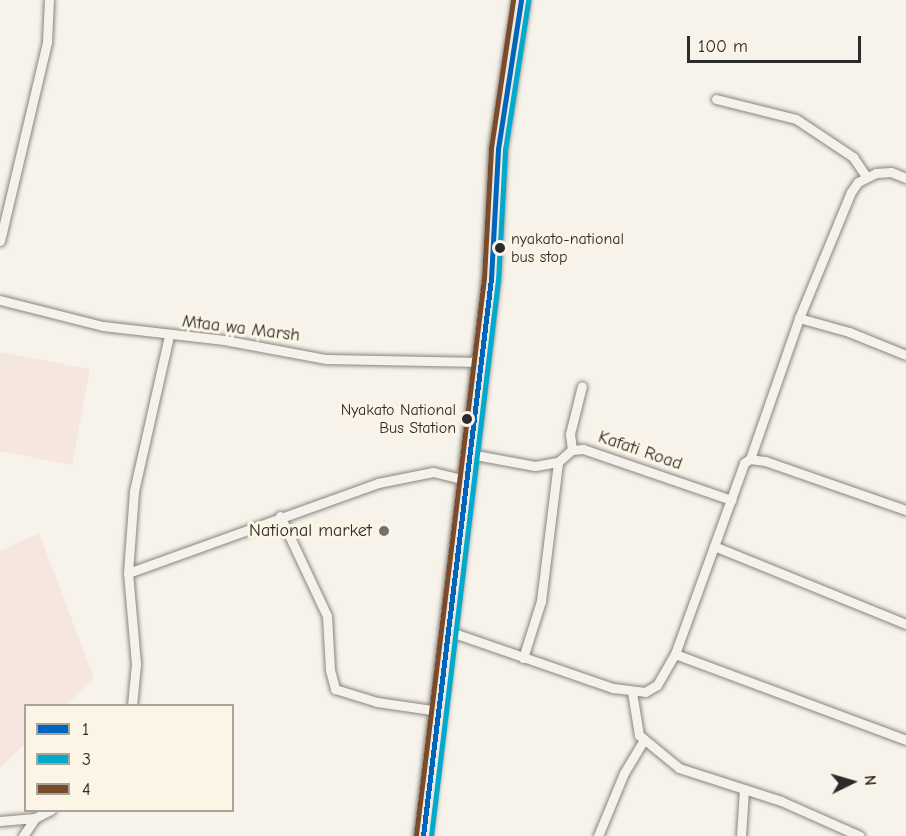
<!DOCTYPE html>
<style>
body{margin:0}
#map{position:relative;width:906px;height:836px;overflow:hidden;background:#f7f3ea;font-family:"Comic Neue",sans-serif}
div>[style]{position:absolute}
.built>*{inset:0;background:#f5e7e0}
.roads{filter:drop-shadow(0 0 2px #878581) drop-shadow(0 0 2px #878581)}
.street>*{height:9px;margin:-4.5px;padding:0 4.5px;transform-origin:4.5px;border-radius:4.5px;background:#f5f2ec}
.highway>*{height:18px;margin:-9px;padding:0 9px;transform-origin:9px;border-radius:9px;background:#eee9df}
.bus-1>*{height:4.5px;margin:-2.25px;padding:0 2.25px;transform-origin:2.25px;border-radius:2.25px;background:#0065bd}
.bus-2>*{height:4.5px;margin:-2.25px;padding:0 2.25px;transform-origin:2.25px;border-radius:2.25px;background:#00a9ce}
.bus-3>*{height:4.5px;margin:-2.25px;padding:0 2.25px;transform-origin:2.25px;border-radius:2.25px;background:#7a4b2a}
.dots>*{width:16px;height:16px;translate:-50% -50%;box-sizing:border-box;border:3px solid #fcf5e5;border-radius:50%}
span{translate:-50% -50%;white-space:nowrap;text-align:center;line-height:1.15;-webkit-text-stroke:6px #fcf5e5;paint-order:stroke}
.bus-label{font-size:16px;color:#2b2b2b}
.left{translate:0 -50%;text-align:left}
.right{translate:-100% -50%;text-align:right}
.street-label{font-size:18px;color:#2b2b2b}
.poi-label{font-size:18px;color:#2b2b2b}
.legend{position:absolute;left:24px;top:704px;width:210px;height:108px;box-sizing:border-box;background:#fcf5e5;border:2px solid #a8a49b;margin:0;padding:8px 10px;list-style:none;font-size:18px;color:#2b2b2b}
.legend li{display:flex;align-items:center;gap:12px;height:30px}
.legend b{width:30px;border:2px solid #a8a49b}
.north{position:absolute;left:822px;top:752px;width:60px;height:60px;-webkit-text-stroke:4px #fcf5e5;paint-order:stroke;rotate:85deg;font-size:16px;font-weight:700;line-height:24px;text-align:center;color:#2b2b2b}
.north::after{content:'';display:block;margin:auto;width:21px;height:27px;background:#2b2b2b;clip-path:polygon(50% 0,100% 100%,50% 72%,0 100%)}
.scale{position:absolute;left:687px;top:36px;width:174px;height:27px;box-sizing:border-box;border:3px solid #2b2b2b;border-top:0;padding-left:8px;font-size:18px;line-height:21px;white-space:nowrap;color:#2b2b2b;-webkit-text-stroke:4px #fcf5e5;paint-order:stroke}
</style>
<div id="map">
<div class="built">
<i style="clip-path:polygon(0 352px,90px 369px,72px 465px,0 451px)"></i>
<i style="clip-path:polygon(39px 533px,94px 678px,66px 705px,26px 706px,25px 744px,0 768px,0 551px)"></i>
</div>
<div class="roads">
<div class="street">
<i style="left:716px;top:99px;width:82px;rotate:14deg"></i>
<i style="left:796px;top:119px;width:69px;rotate:33.7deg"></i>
<i style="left:853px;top:157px;width:23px;rotate:56deg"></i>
<i style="left:0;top:241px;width:204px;rotate:-76.7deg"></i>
<i style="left:47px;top:42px;width:42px;rotate:-87.3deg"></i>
<i style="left:0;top:300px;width:106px;rotate:14.2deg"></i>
<i style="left:103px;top:326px;width:122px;rotate:6.6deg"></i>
<i style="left:224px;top:340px;width:104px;rotate:10.6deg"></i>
<i style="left:326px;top:359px;width:155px;rotate:1.1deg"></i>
<i style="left:799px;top:318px;width:52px;rotate:15.6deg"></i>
<i style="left:849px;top:332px;width:61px;rotate:22deg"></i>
<i style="left:572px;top:450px;width:16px;rotate:-97deg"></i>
<i style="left:570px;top:434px;width:49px;rotate:-76deg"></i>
<i style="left:470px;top:454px;width:66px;rotate:10.5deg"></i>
<i style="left:535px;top:466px;width:23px;rotate:-10deg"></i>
<i style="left:558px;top:462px;width:18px;rotate:-41deg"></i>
<i style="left:572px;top:450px;width:11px;rotate:-5deg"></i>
<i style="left:583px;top:449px;width:157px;rotate:19deg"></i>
<i style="left:750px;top:459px;width:149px;rotate:-70.8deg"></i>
<i style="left:799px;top:318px;width:136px;rotate:-67.6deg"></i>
<i style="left:851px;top:192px;width:12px;rotate:-55deg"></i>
<i style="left:858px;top:182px;width:20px;rotate:-27deg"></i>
<i style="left:876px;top:173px;width:15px;rotate:-4deg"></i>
<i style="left:891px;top:172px;width:16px;rotate:22deg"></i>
<i style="left:280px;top:516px;width:110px;rotate:64.8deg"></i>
<i style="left:327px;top:616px;width:54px;rotate:86.8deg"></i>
<i style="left:330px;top:670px;width:20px;rotate:75deg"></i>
<i style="left:335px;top:689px;width:44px;rotate:17.2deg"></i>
<i style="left:377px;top:702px;width:62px;rotate:8.4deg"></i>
<i style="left:714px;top:546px;width:207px;rotate:22.1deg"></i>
<i style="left:128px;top:573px;width:266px;rotate:-19.8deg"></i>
<i style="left:378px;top:483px;width:56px;rotate:-11.3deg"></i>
<i style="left:433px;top:472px;width:34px;rotate:14deg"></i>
<i style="left:448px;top:631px;width:175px;rotate:19.1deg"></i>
<i style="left:613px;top:688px;width:32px;rotate:7deg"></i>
<i style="left:645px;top:692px;width:14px;rotate:-30deg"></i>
<i style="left:657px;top:685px;width:36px;rotate:-60deg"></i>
<i style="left:675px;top:654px;width:203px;rotate:-70.1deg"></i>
<i style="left:744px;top:463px;width:7px;rotate:-34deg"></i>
<i style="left:750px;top:459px;width:15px;rotate:8deg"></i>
<i style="left:765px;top:461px;width:149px;rotate:19.2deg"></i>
<i style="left:675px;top:654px;width:246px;rotate:20.4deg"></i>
<i style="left:523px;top:658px;width:60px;rotate:-72.5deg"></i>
<i style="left:541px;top:601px;width:140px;rotate:-83deg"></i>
<i style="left:632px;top:692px;width:44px;rotate:80.8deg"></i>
<i style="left:639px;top:735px;width:52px;rotate:39.5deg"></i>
<i style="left:679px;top:768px;width:107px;rotate:17.9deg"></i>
<i style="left:781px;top:801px;width:86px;rotate:23.9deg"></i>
<i style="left:132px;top:706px;width:42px;rotate:-84.6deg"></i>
<i style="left:136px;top:664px;width:91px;rotate:-95deg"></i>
<i style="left:128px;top:573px;width:82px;rotate:-85.8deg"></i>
<i style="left:134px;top:491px;width:159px;rotate:-77.3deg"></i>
<i style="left:0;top:821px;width:35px;rotate:-5deg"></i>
<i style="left:23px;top:836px;width:22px;rotate:-56deg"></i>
<i style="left:35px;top:818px;width:18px;rotate:-27deg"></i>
<i style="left:598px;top:836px;width:68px;rotate:-67.6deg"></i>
<i style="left:624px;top:773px;width:37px;rotate:-59deg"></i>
<i style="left:741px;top:836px;width:47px;rotate:-86.3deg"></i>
</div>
<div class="highway">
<i style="left:423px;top:836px;width:561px;rotate:-83.04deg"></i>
<i style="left:491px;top:279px;width:130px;rotate:-86.9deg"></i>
<i style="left:498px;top:149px;width:151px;rotate:-81.2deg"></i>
</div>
</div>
<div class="bus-1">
<i style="left:423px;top:836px;width:561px;rotate:-83.04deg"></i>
<i style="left:491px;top:279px;width:130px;rotate:-86.9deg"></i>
<i style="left:498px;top:149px;width:151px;rotate:-81.2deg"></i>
</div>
<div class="bus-2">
<i style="left:431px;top:836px;width:560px;rotate:-83.13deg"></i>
<i style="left:498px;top:280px;width:130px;rotate:-86.9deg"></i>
<i style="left:505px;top:150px;width:151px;rotate:-81.2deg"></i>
</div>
<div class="bus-3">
<i style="left:416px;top:835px;width:561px;rotate:-83.04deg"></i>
<i style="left:484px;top:278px;width:130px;rotate:-86.9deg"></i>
<i style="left:491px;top:148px;width:150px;rotate:-81.5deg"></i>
</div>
<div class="dots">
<i style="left:500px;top:248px;background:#2b2b2b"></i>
<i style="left:467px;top:419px;background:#2b2b2b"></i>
<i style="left:384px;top:531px;background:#72716e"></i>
</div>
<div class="bus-label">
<span class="left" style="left:511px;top:248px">nyakato-national<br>bus stop</span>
<span class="right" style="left:456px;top:419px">Nyakato National<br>Bus Station</span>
</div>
<div class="street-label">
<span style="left:241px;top:329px;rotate:7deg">Mtaa wa Marsh</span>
<span style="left:640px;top:451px;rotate:19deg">Kafati Road</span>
</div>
<div class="poi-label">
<span class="right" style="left:372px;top:531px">National market</span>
</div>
<ul class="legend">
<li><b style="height:8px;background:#0065bd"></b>1</li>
<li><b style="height:8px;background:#00a9ce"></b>3</li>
<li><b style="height:8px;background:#7a4b2a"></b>4</li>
</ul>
<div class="north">N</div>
<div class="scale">100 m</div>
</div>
